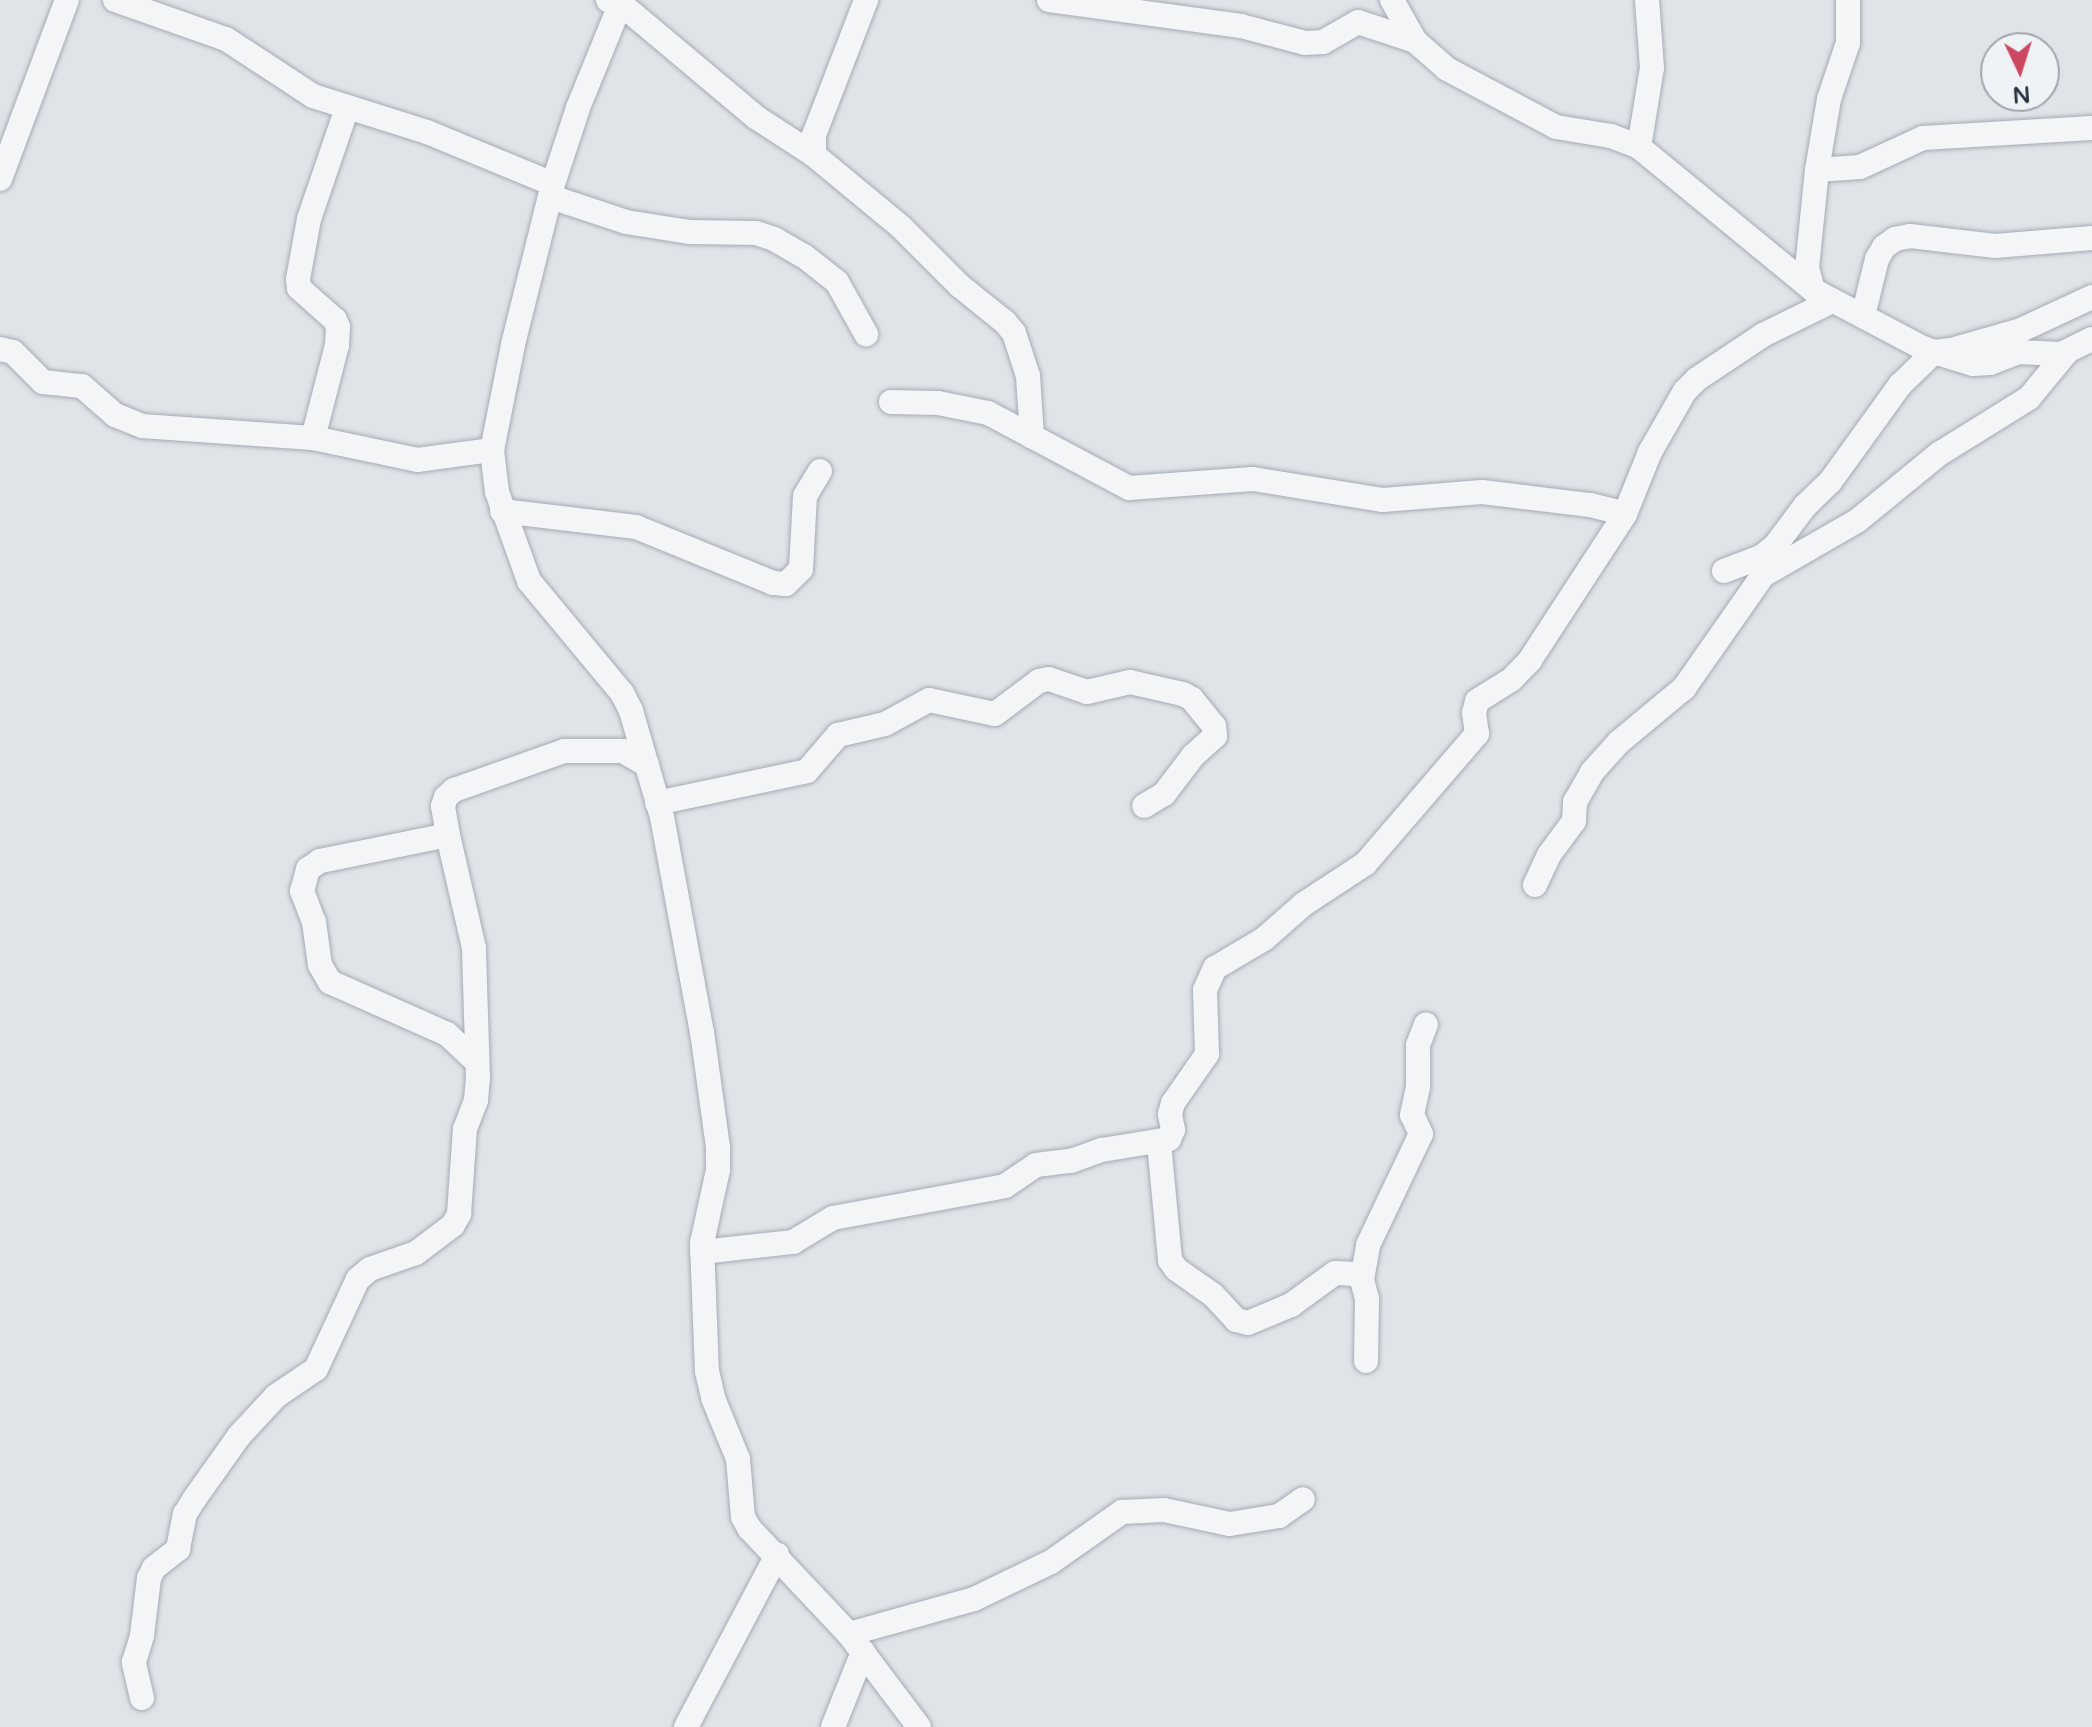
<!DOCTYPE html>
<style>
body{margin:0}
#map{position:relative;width:2092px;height:1727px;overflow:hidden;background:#e0e4e9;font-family:"Varela Round",sans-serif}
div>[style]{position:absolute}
.roads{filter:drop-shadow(0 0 2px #a5abb3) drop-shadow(0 0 2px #a5abb3)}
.minor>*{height:24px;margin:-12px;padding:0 12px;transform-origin:12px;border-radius:12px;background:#f3f5f7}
span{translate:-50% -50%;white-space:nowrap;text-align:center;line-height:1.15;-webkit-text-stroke:7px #f0f3f6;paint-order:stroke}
.north{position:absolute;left:1980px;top:32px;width:80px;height:80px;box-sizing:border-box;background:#f0f3f6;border:2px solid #a0a6ad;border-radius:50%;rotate:176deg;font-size:22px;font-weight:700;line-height:32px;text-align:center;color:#293240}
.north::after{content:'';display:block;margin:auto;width:28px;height:36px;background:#cb4860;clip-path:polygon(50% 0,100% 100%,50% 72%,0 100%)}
</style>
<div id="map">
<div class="roads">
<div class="minor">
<i style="left:115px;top:0;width:118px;rotate:19.4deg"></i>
<i style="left:226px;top:39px;width:104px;rotate:33.2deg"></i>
<i style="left:313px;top:96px;width:120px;rotate:17.5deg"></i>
<i style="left:427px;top:132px;width:136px;rotate:22.4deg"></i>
<i style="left:608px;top:0;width:14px;rotate:17deg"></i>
<i style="left:621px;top:4px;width:177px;rotate:40deg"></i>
<i style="left:757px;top:118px;width:68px;rotate:33deg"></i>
<i style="left:814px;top:155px;width:113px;rotate:39.6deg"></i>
<i style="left:901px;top:227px;width:83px;rotate:45deg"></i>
<i style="left:960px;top:286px;width:58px;rotate:38.7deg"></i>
<i style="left:1005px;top:322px;width:14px;rotate:51deg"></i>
<i style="left:1014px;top:333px;width:45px;rotate:72deg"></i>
<i style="left:1028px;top:376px;width:61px;rotate:86.2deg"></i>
<i style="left:622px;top:0;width:117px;rotate:112.2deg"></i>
<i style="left:578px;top:108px;width:80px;rotate:108.2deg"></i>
<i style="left:553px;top:184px;width:166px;rotate:104deg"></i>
<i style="left:513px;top:345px;width:107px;rotate:101.3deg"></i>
<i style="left:492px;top:450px;width:42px;rotate:83.2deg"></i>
<i style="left:497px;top:492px;width:95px;rotate:70.2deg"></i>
<i style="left:529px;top:581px;width:146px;rotate:50.3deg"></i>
<i style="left:622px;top:693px;width:20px;rotate:63deg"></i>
<i style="left:631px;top:711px;width:110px;rotate:73.7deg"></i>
<i style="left:662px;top:817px;width:219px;rotate:79.5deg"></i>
<i style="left:702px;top:1032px;width:117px;rotate:82.1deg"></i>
<i style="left:718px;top:1148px;width:22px;rotate:90deg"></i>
<i style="left:718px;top:1170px;width:75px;rotate:102.4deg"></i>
<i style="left:702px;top:1243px;width:128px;rotate:87.8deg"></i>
<i style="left:707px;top:1371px;width:28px;rotate:77deg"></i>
<i style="left:713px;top:1398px;width:66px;rotate:67.7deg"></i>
<i style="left:738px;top:1459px;width:58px;rotate:85.1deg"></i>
<i style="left:743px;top:1517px;width:13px;rotate:61deg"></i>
<i style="left:749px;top:1528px;width:146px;rotate:46.7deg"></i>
<i style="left:849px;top:1634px;width:116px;rotate:53deg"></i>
<i style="left:1049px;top:0;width:194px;rotate:7.7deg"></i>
<i style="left:1241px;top:26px;width:66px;rotate:14.9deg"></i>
<i style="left:1305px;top:43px;width:18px;rotate:-3deg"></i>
<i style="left:1323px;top:42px;width:40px;rotate:-29.7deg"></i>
<i style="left:1358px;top:22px;width:60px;rotate:18.4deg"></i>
<i style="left:1392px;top:0;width:47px;rotate:60.7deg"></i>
<i style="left:1415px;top:41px;width:43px;rotate:41.2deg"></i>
<i style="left:1447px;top:69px;width:123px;rotate:28deg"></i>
<i style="left:1556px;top:127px;width:56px;rotate:9.3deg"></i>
<i style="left:1611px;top:136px;width:30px;rotate:21deg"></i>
<i style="left:1639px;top:147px;width:225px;rotate:39.4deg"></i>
<i style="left:1813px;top:290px;width:124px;rotate:27.8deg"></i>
<i style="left:1923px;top:348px;width:12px;rotate:20deg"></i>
<i style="left:1934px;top:352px;width:17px;rotate:-7deg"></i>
<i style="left:1951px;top:350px;width:73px;rotate:-15.9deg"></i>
<i style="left:2021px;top:330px;width:78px;rotate:-24.9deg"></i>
<i style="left:1639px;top:147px;width:80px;rotate:-80.7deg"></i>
<i style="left:1652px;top:68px;width:68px;rotate:-94.2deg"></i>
<i style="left:814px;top:155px;width:20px;rotate:-90deg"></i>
<i style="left:814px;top:135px;width:145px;rotate:-68.9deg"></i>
<i style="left:1817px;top:170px;width:43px;rotate:-4deg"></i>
<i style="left:1860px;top:167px;width:69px;rotate:-24.7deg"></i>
<i style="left:1923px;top:138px;width:169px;rotate:-3.4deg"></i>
<i style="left:0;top:179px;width:191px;rotate:-69.5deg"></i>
<i style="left:551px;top:197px;width:79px;rotate:18.4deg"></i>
<i style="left:626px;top:222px;width:65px;rotate:8.9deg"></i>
<i style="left:690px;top:232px;width:66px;rotate:0.9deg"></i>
<i style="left:756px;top:233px;width:19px;rotate:18deg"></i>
<i style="left:774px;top:239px;width:34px;rotate:30deg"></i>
<i style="left:804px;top:256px;width:42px;rotate:38.2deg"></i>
<i style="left:837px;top:282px;width:60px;rotate:60.9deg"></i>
<i style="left:1813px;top:290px;width:23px;rotate:-105deg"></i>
<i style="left:1807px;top:268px;width:99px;rotate:-84.2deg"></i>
<i style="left:1817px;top:170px;width:72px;rotate:-80.4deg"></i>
<i style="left:1829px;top:99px;width:59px;rotate:-71.3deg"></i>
<i style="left:1848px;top:43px;width:43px;rotate:-90deg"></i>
<i style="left:1863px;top:316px;width:59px;rotate:-76.2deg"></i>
<i style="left:1877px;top:259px;width:14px;rotate:-60deg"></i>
<i style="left:1884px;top:247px;width:14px;rotate:-36deg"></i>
<i style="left:1895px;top:239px;width:15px;rotate:-11deg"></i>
<i style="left:1910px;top:236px;width:86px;rotate:6.7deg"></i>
<i style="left:1995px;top:246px;width:97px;rotate:-4.7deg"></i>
<i style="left:0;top:349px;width:13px;rotate:13deg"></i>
<i style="left:13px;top:352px;width:42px;rotate:45deg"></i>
<i style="left:43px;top:382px;width:39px;rotate:6deg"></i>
<i style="left:82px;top:386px;width:44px;rotate:41.3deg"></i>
<i style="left:115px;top:415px;width:29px;rotate:22deg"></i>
<i style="left:142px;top:426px;width:171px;rotate:4deg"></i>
<i style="left:313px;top:438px;width:106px;rotate:11.9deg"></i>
<i style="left:417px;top:460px;width:76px;rotate:-7.6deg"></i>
<i style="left:891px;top:402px;width:47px;rotate:1.2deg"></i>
<i style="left:938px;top:403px;width:51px;rotate:11.3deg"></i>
<i style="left:988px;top:413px;width:160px;rotate:28deg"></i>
<i style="left:1129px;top:488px;width:124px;rotate:-4.2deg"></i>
<i style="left:1253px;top:479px;width:132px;rotate:9.2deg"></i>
<i style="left:1383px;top:500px;width:99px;rotate:-4.6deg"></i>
<i style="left:1482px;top:492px;width:109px;rotate:6.9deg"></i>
<i style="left:1590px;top:505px;width:36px;rotate:14deg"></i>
<i style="left:313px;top:438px;width:96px;rotate:-75.5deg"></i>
<i style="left:337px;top:345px;width:18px;rotate:-87deg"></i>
<i style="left:338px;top:327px;width:8px;rotate:-113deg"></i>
<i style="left:335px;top:320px;width:48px;rotate:-138.4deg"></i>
<i style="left:299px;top:288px;width:9px;rotate:-96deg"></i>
<i style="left:298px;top:279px;width:61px;rotate:-79.6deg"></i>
<i style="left:309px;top:219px;width:117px;rotate:-71.1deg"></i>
<i style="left:502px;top:511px;width:135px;rotate:6.8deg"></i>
<i style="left:636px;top:527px;width:148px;rotate:22.2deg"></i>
<i style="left:773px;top:583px;width:13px;rotate:4deg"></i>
<i style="left:786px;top:584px;width:21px;rotate:-45deg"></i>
<i style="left:801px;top:569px;width:73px;rotate:-86.9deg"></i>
<i style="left:805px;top:496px;width:29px;rotate:-59deg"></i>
<i style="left:1724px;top:571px;width:40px;rotate:-21deg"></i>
<i style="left:1761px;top:557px;width:18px;rotate:-38deg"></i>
<i style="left:1775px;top:546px;width:50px;rotate:-53.1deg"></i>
<i style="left:1805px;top:506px;width:35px;rotate:-44deg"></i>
<i style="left:1830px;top:482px;width:120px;rotate:-54.2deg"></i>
<i style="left:1900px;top:385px;width:47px;rotate:-44.1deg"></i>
<i style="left:1934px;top:352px;width:41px;rotate:17.1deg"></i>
<i style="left:1973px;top:364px;width:17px;rotate:-3deg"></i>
<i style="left:1990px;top:363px;width:30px;rotate:-21deg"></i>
<i style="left:2018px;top:352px;width:43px;rotate:2.7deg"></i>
<i style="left:2061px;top:354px;width:34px;rotate:-26deg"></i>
<i style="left:657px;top:803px;width:153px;rotate:-12deg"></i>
<i style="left:807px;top:771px;width:48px;rotate:-49.3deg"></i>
<i style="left:838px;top:735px;width:48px;rotate:-13.2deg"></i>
<i style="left:885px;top:724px;width:50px;rotate:-28.6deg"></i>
<i style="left:929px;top:700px;width:67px;rotate:12deg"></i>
<i style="left:995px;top:714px;width:55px;rotate:-36.9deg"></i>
<i style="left:1039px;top:681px;width:10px;rotate:-11deg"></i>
<i style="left:1049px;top:679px;width:40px;rotate:18.9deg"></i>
<i style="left:1087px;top:692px;width:44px;rotate:-13.1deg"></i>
<i style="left:1130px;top:682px;width:54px;rotate:12.8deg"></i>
<i style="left:1183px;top:694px;width:10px;rotate:29deg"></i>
<i style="left:1192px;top:699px;width:35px;rotate:51deg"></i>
<i style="left:1214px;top:726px;width:10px;rotate:84deg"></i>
<i style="left:1215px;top:736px;width:30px;rotate:138deg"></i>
<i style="left:1193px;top:756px;width:48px;rotate:127.3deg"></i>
<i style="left:1164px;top:794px;width:23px;rotate:149deg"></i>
<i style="left:448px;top:835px;width:131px;rotate:168.5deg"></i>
<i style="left:320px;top:861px;width:14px;rotate:146deg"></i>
<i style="left:308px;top:869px;width:23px;rotate:105deg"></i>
<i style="left:302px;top:891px;width:33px;rotate:69deg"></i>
<i style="left:314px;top:922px;width:43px;rotate:82.1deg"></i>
<i style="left:320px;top:965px;width:20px;rotate:60deg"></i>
<i style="left:330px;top:982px;width:128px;rotate:24deg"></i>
<i style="left:447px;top:1034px;width:41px;rotate:43deg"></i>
<i style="left:1535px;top:885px;width:33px;rotate:-65deg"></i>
<i style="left:1549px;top:855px;width:42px;rotate:-53.7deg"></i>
<i style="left:1574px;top:821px;width:19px;rotate:-87deg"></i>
<i style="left:1575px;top:802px;width:34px;rotate:-60deg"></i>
<i style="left:1592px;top:772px;width:40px;rotate:-48deg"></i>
<i style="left:1619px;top:742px;width:85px;rotate:-39.7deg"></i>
<i style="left:1684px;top:688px;width:138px;rotate:-55deg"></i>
<i style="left:1763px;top:575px;width:108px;rotate:-29.9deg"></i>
<i style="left:1857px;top:521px;width:106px;rotate:-39.3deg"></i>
<i style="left:1939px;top:454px;width:106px;rotate:-31.9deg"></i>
<i style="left:2029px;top:398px;width:58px;rotate:-50.6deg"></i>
<i style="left:1159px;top:1143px;width:118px;rotate:84.6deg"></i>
<i style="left:1170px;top:1260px;width:11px;rotate:56deg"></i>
<i style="left:1176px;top:1269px;width:45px;rotate:35.1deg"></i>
<i style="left:1213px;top:1295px;width:34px;rotate:47deg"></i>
<i style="left:1236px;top:1320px;width:12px;rotate:14deg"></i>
<i style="left:1248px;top:1323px;width:47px;rotate:-22.7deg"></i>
<i style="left:1291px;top:1305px;width:54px;rotate:-36deg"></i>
<i style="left:1335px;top:1273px;width:21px;rotate:3deg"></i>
<i style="left:1356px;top:1274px;width:8px;rotate:45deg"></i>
<i style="left:1362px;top:1280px;width:20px;rotate:75deg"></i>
<i style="left:1367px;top:1299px;width:62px;rotate:90.9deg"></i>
<i style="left:702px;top:1252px;width:92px;rotate:-6.3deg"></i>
<i style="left:793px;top:1242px;width:47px;rotate:-31deg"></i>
<i style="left:833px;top:1218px;width:175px;rotate:-10.5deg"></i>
<i style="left:1005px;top:1186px;width:37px;rotate:-34deg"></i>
<i style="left:1036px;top:1165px;width:35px;rotate:-7deg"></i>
<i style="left:1071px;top:1161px;width:33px;rotate:-20deg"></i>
<i style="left:1102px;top:1150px;width:68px;rotate:-9.3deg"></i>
<i style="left:1169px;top:1139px;width:10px;rotate:-66deg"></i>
<i style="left:1173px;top:1130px;width:16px;rotate:-101deg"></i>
<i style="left:1170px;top:1114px;width:11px;rotate:-75deg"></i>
<i style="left:1173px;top:1103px;width:60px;rotate:-55.2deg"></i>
<i style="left:1207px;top:1054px;width:64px;rotate:-91.8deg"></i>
<i style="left:1205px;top:990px;width:24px;rotate:-66deg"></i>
<i style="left:1215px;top:968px;width:57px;rotate:-30.6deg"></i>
<i style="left:1264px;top:939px;width:53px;rotate:-41.2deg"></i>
<i style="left:1304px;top:904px;width:73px;rotate:-33.3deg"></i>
<i style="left:1365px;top:864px;width:172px;rotate:-49.3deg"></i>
<i style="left:1477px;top:734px;width:21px;rotate:-98deg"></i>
<i style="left:1474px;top:713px;width:12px;rotate:-76deg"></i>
<i style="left:1477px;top:701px;width:40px;rotate:-32deg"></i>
<i style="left:1511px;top:680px;width:28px;rotate:-46deg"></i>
<i style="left:1530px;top:660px;width:174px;rotate:-56.9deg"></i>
<i style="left:1625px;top:514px;width:67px;rotate:-68deg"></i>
<i style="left:1650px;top:452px;width:70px;rotate:-60.2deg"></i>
<i style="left:1685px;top:391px;width:17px;rotate:-45deg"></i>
<i style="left:1697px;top:379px;width:79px;rotate:-33.7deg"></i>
<i style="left:1763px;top:335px;width:77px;rotate:-26.2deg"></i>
<i style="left:1362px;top:1280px;width:36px;rotate:-80deg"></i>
<i style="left:1368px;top:1245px;width:123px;rotate:-64.5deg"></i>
<i style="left:1421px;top:1134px;width:21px;rotate:-115deg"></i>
<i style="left:1412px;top:1115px;width:29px;rotate:-78deg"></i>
<i style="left:1418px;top:1087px;width:42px;rotate:-90deg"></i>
<i style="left:1418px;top:1045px;width:22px;rotate:-69deg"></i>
<i style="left:849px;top:1634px;width:130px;rotate:-15.6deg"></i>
<i style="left:974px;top:1599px;width:85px;rotate:-25.7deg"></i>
<i style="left:1051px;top:1562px;width:87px;rotate:-35.2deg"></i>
<i style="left:1122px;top:1512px;width:42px;rotate:-2.7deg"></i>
<i style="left:1164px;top:1510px;width:67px;rotate:12deg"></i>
<i style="left:1230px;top:1524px;width:50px;rotate:-9.3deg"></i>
<i style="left:1279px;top:1516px;width:29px;rotate:-35deg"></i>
<i style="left:142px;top:1698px;width:37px;rotate:-103deg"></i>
<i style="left:134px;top:1662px;width:28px;rotate:-73deg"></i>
<i style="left:142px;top:1635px;width:57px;rotate:-83deg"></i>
<i style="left:149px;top:1578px;width:11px;rotate:-63deg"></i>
<i style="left:154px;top:1568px;width:31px;rotate:-38deg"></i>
<i style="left:178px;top:1549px;width:36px;rotate:-79deg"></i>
<i style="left:185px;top:1514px;width:19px;rotate:-58deg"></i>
<i style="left:195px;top:1498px;width:76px;rotate:-54.6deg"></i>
<i style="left:239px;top:1436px;width:54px;rotate:-47.2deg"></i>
<i style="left:276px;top:1396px;width:48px;rotate:-34deg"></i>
<i style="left:316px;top:1369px;width:99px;rotate:-65deg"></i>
<i style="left:358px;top:1279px;width:16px;rotate:-40deg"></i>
<i style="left:370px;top:1269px;width:49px;rotate:-19.2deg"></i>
<i style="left:416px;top:1253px;width:46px;rotate:-37.1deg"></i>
<i style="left:453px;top:1225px;width:13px;rotate:-61deg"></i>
<i style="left:459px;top:1214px;width:85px;rotate:-86deg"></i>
<i style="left:465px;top:1129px;width:31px;rotate:-69deg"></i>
<i style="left:476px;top:1100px;width:22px;rotate:-85deg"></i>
<i style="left:478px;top:1078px;width:130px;rotate:-91.8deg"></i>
<i style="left:474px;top:948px;width:116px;rotate:-103deg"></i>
<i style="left:448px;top:835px;width:29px;rotate:-100deg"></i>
<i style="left:443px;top:806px;width:9px;rotate:-72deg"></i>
<i style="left:446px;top:797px;width:11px;rotate:-41deg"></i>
<i style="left:454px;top:790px;width:117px;rotate:-19.5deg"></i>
<i style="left:564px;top:751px;width:59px"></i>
<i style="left:623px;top:751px;width:28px;rotate:30deg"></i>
<i style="left:686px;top:1727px;width:195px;rotate:-62.1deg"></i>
<i style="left:833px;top:1727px;width:81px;rotate:-68.2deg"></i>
</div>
</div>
<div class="north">N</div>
</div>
